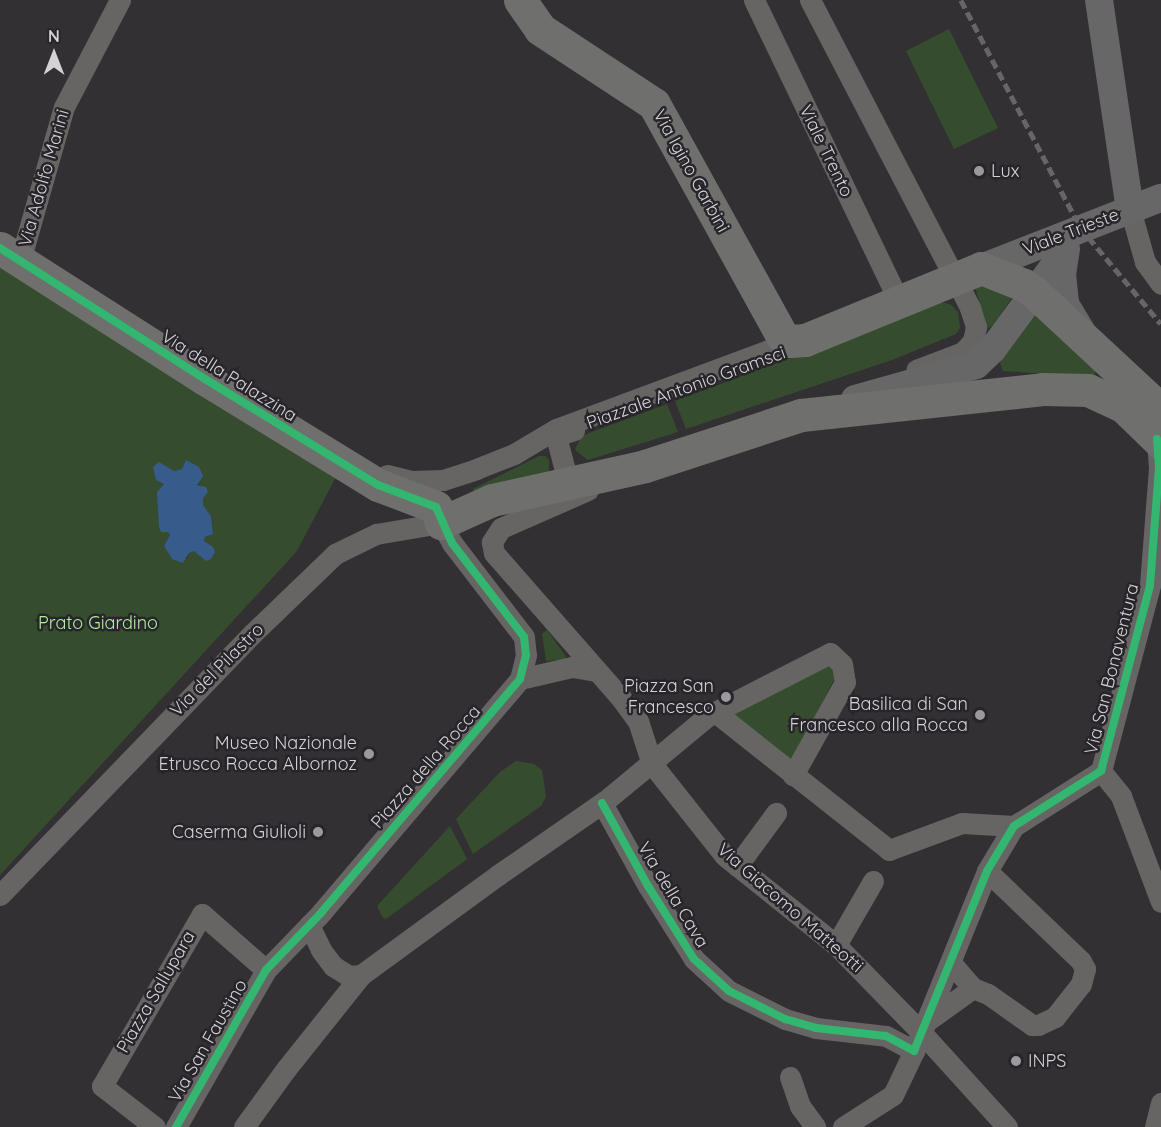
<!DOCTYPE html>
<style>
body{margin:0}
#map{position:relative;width:1161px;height:1127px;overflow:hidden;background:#323033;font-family:Quicksand,sans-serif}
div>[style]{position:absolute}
.green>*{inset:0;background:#354d2e}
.water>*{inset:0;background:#375c8b}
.street>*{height:21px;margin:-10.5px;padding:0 10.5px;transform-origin:10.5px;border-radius:10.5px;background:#666564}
.secondary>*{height:28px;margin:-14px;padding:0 14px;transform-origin:14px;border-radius:14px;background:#686767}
.primary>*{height:33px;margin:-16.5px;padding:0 16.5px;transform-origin:16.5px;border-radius:16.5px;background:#6f6f6e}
.rail>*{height:4.5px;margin-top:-2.25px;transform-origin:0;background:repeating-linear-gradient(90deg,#666 0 9px,transparent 0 13.5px)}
.cycleway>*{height:8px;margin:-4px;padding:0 4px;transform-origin:4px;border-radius:4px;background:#33b770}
.dots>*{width:16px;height:16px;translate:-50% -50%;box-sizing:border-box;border:3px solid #28252a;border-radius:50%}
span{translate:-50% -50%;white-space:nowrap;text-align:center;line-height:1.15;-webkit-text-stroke:5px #28252a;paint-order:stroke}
.street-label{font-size:18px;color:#d4d2d6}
.poi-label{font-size:18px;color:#d4d2d6}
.left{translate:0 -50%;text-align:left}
.right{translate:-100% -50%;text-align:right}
.park-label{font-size:18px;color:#aeef9d}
.north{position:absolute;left:24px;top:24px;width:60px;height:60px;-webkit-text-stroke:4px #28252a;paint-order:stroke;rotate:0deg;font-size:16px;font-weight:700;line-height:24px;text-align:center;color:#d4d2d6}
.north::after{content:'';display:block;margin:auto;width:21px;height:27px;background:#d4d2d6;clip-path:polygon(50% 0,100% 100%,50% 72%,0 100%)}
</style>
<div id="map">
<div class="green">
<i style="clip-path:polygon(949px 29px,998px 128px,954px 149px,906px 51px)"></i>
<i style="clip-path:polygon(evenodd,0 261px,336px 477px,297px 551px,0 875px,0 261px,166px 468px,174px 471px,182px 469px,201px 487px,203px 505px,211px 516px,213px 534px,205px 537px,204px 541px,189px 552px,187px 559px,172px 559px,164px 546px,170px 535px,157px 492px,164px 484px,166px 468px)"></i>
<i style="clip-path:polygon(974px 283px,1011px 294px,1011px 299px,994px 324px,987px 329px)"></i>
<i style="clip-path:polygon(940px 302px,950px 304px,958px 312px,960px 328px,956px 334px,892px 360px,686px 429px,675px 401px)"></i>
<i style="clip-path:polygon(1033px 310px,1096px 370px,1094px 377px,1003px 371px,1000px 363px)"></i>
<i style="clip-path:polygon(667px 404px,678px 432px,588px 460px,575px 450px,581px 436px)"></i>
<i style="clip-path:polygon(539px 456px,545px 456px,549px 460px,549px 473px,473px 494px,473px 489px)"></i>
<i style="clip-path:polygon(547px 630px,565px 655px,566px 659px,546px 661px,542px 634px)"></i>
<i style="clip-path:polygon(828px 665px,837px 674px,792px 761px,732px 713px)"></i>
<i style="clip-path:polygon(516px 761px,534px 764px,542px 770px,546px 797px,541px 806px,473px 854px,456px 819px,500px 772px)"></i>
<i style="clip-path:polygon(450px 826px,467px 859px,386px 919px,383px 918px,377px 906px)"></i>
</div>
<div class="water">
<i style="clip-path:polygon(186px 460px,199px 467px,203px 476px,197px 485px,206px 487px,208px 492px,203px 498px,203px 505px,211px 516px,213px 534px,205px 537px,204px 541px,213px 547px,215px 552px,211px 559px,206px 561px,194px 551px,189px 553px,183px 563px,172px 559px,164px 546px,170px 535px,168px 532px,161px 532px,159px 527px,157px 492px,164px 484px,156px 480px,153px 467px,159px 462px,174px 471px,182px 469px)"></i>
</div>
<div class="street">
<i style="left:754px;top:0;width:334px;rotate:64.3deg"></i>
<i style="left:810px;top:0;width:347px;rotate:62.5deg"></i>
<i style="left:970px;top:308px;width:20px;rotate:72deg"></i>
<i style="left:976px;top:327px;width:14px;rotate:102deg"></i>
<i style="left:973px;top:341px;width:15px;rotate:132deg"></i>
<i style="left:963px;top:352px;width:50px;rotate:159deg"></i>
<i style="left:1130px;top:209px;width:55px;rotate:74.2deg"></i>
<i style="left:1145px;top:262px;width:27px;rotate:54deg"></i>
<i style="left:20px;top:261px;width:160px;rotate:-74.1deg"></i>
<i style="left:64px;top:107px;width:121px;rotate:-62.4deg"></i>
<i style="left:387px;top:475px;width:25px;rotate:14deg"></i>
<i style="left:411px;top:481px;width:32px;rotate:-2deg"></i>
<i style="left:443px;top:480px;width:35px;rotate:-18deg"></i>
<i style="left:476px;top:469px;width:41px;rotate:-21.5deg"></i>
<i style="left:514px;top:454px;width:49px;rotate:-30.8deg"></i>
<i style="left:556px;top:429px;width:235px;rotate:-20.4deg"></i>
<i style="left:776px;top:347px;width:13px;rotate:-61deg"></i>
<i style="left:568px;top:482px;width:48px;rotate:-104.6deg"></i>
<i style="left:556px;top:436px;width:19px;rotate:-18deg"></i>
<i style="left:588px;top:490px;width:95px;rotate:156.4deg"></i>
<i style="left:501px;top:528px;width:17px;rotate:123deg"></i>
<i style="left:492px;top:542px;width:11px;rotate:80deg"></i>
<i style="left:494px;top:553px;width:193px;rotate:48.8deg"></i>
<i style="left:621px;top:698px;width:29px;rotate:54deg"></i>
<i style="left:638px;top:721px;width:45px;rotate:72deg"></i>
<i style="left:652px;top:764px;width:117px;rotate:51.6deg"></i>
<i style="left:725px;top:856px;width:142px;rotate:38.7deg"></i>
<i style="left:836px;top:945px;width:122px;rotate:45.7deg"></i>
<i style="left:921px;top:1032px;width:128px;rotate:47.8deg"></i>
<i style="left:520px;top:679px;width:53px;rotate:-13deg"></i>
<i style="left:572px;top:667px;width:24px;rotate:9deg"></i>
<i style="left:715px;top:712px;width:222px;rotate:38.4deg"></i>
<i style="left:889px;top:850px;width:78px;rotate:-20.3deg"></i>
<i style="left:962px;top:823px;width:52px;rotate:3.3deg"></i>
<i style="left:1101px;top:771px;width:32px;rotate:51deg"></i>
<i style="left:1121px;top:796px;width:113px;rotate:69.3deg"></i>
<i style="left:602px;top:803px;width:95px;rotate:61deg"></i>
<i style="left:648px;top:886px;width:86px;rotate:57.8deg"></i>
<i style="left:694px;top:959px;width:47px;rotate:42.4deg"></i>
<i style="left:729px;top:991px;width:63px;rotate:26.6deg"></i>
<i style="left:785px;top:1019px;width:32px;rotate:16deg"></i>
<i style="left:816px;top:1028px;width:70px;rotate:6.5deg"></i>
<i style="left:886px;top:1036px;width:32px;rotate:28deg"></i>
<i style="left:914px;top:1051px;width:194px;rotate:-67.9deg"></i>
<i style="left:987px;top:871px;width:52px;rotate:-59deg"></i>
<i style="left:1014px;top:826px;width:103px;rotate:-32.3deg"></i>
<i style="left:1101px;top:771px;width:192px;rotate:-75.2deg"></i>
<i style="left:1150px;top:585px;width:117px;rotate:-85.6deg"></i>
<i style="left:1159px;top:468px;width:29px;rotate:-94deg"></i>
<i style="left:737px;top:866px;width:66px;rotate:-53.7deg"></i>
<i style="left:0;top:895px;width:364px;rotate:-46deg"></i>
<i style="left:253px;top:633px;width:114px;rotate:-43.9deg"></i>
<i style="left:335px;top:554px;width:46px;rotate:-26deg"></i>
<i style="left:376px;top:534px;width:66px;rotate:-9.6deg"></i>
<i style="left:441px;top:523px;width:23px;rotate:61deg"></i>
<i style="left:452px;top:543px;width:118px;rotate:52.5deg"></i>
<i style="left:524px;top:637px;width:18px;rotate:84deg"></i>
<i style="left:526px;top:655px;width:25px;rotate:104deg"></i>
<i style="left:520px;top:679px;width:306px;rotate:130.4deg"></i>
<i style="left:322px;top:912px;width:81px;rotate:134deg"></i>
<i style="left:266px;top:970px;width:181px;rotate:119.8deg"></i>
<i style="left:309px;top:925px;width:28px;rotate:64deg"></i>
<i style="left:321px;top:950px;width:20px;rotate:53deg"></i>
<i style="left:333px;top:966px;width:19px;rotate:32deg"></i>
<i style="left:349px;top:976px;width:12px;rotate:-5deg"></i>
<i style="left:836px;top:945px;width:74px;rotate:-60deg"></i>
<i style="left:951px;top:963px;width:33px;rotate:49deg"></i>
<i style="left:973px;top:988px;width:16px;rotate:22deg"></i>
<i style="left:988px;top:994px;width:54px;rotate:35.2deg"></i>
<i style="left:1032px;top:1025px;width:6px"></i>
<i style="left:1038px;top:1025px;width:19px;rotate:-25deg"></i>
<i style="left:1055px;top:1017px;width:42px;rotate:-51.8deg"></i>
<i style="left:1081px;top:984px;width:16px;rotate:-75deg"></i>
<i style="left:1085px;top:969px;width:9px;rotate:-117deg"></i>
<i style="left:1081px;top:961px;width:130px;rotate:-136.2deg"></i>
<i style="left:927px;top:1021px;width:57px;rotate:-35.7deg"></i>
<i style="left:790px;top:1077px;width:31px;rotate:71deg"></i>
<i style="left:800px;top:1106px;width:26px;rotate:54deg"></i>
<i style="left:155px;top:1127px;width:67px;rotate:-142.3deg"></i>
<i style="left:102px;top:1086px;width:199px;rotate:-59.8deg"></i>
<i style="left:202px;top:914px;width:85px;rotate:41.2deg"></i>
<i style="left:244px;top:1127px;width:72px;rotate:-54.1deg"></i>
<i style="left:286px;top:1069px;width:120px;rotate:-51.4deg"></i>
<i style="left:361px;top:975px;width:170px;rotate:-36.1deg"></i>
<i style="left:498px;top:875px;width:130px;rotate:-34.7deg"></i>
<i style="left:605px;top:801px;width:135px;rotate:-39.6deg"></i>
<i style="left:709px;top:715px;width:136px;rotate:-27.1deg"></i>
<i style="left:830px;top:653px;width:16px;rotate:43deg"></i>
<i style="left:842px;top:664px;width:18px;rotate:81deg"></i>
<i style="left:845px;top:682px;width:107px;rotate:119.2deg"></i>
<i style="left:843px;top:1127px;width:59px;rotate:-32.6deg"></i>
<i style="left:893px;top:1095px;width:49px;rotate:-64.5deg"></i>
<i style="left:1155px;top:1127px;width:25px;rotate:-76deg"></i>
</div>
<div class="secondary">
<i style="left:1099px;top:0;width:211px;rotate:81.6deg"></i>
<i style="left:1066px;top:249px;width:25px;rotate:99deg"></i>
<i style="left:1062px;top:274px;width:30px;rotate:84deg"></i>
<i style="left:1065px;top:304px;width:33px;rotate:59deg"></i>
<i style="left:981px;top:268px;width:193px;rotate:-21.3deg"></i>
<i style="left:855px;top:399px;width:126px;rotate:-15.7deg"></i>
<i style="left:976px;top:365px;width:22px;rotate:-43deg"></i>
<i style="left:992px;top:350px;width:123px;rotate:-53.6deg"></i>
</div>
<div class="primary">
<i style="left:520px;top:0;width:35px;rotate:55deg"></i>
<i style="left:540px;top:29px;width:136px;rotate:33.3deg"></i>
<i style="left:654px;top:104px;width:265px;rotate:61.1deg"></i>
<i style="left:782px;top:336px;width:9px;rotate:32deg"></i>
<i style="left:790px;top:341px;width:15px;rotate:-4deg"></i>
<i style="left:805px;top:340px;width:190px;rotate:-22.2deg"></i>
<i style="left:981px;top:268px;width:46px;rotate:21.6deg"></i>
<i style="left:1024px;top:285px;width:12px;rotate:35deg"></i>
<i style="left:1034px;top:292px;width:173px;rotate:42.9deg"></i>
<i style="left:0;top:248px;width:243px;rotate:32.6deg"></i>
<i style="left:205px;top:379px;width:203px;rotate:31.5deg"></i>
<i style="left:378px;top:485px;width:62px;rotate:20.8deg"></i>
<i style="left:436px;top:507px;width:17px;rotate:73deg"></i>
<i style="left:441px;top:523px;width:56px;rotate:-24.3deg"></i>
<i style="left:492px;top:500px;width:157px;rotate:-12.5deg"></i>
<i style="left:645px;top:466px;width:164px;rotate:-18.1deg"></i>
<i style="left:801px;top:415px;width:243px;rotate:-6.1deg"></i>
<i style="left:1043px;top:389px;width:45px;rotate:1.3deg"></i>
<i style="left:1088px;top:390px;width:40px;rotate:25deg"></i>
<i style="left:1124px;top:407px;width:52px;rotate:44.2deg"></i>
</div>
<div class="rail">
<i style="left:961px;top:0;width:256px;rotate:62.3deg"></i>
<i style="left:1080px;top:227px;width:126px;rotate:50.1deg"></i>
</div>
<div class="cycleway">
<i style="left:0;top:248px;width:243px;rotate:32.6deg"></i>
<i style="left:205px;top:379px;width:203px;rotate:31.5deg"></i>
<i style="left:378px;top:485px;width:62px;rotate:20.8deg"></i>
<i style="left:436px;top:507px;width:39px;rotate:66deg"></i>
<i style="left:452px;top:543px;width:118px;rotate:52.5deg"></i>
<i style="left:524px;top:637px;width:18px;rotate:84deg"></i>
<i style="left:526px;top:655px;width:25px;rotate:104deg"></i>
<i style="left:520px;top:679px;width:306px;rotate:130.4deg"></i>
<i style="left:322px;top:912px;width:81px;rotate:134deg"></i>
<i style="left:266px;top:970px;width:181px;rotate:119.8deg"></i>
<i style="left:602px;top:803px;width:95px;rotate:61deg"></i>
<i style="left:648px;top:886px;width:86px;rotate:57.8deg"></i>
<i style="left:694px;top:959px;width:47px;rotate:42.4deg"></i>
<i style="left:729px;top:991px;width:63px;rotate:26.6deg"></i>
<i style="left:785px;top:1019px;width:32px;rotate:16deg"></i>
<i style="left:816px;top:1028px;width:70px;rotate:6.5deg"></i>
<i style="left:886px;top:1036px;width:32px;rotate:28deg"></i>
<i style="left:914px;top:1051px;width:194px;rotate:-67.9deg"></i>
<i style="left:987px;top:871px;width:52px;rotate:-59deg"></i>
<i style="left:1014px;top:826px;width:103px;rotate:-32.3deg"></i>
<i style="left:1101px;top:771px;width:192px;rotate:-75.2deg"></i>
<i style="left:1150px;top:585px;width:117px;rotate:-85.6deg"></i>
<i style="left:1159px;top:468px;width:29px;rotate:-94deg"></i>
</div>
<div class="dots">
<i style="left:979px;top:171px;background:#9b999d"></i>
<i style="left:726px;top:697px;background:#9b999d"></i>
<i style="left:980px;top:715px;background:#9b999d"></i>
<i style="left:369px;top:754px;background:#9b999d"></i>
<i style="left:318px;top:832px;background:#9b999d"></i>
<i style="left:1016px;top:1061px;background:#9b999d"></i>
</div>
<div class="street-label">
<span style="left:826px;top:151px;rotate:64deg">Viale Trento</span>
<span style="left:691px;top:171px;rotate:61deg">Via Igino Garbini</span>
<span style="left:44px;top:178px;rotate:-74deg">Via Adolfo Marini</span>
<span style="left:1071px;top:232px;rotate:-21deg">Viale Trieste</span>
<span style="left:229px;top:376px;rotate:32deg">Via della Palazzina</span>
<span style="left:686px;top:388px;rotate:-20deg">Piazzale Antonio Gramsci</span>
<span style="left:1112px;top:669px;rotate:-76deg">Via San Bonaventura</span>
<span style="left:217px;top:670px;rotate:-45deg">Via del Pilastro</span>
<span style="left:426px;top:767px;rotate:-49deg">Piazza della Rocca</span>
<span style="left:673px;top:895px;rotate:59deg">Via della Cava</span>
<span style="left:790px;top:908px;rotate:41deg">Via Giacomo Matteotti</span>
<span style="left:156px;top:992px;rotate:-60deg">Piazza Sallupara</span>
<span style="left:208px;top:1041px;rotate:-60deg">Via San Faustino</span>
</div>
<div class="poi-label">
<span class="left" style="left:991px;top:171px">Lux</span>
<span class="right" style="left:714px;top:697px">Piazza San<br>Francesco</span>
<span class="right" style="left:968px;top:715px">Basilica di San<br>Francesco alla Rocca</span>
<span class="right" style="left:357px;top:754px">Museo Nazionale<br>Etrusco Rocca Albornoz</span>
<span class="right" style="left:306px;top:832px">Caserma Giulioli</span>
<span class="left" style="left:1028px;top:1061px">INPS</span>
</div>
<div class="park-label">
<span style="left:98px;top:623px">Prato Giardino</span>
</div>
<div class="north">N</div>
</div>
